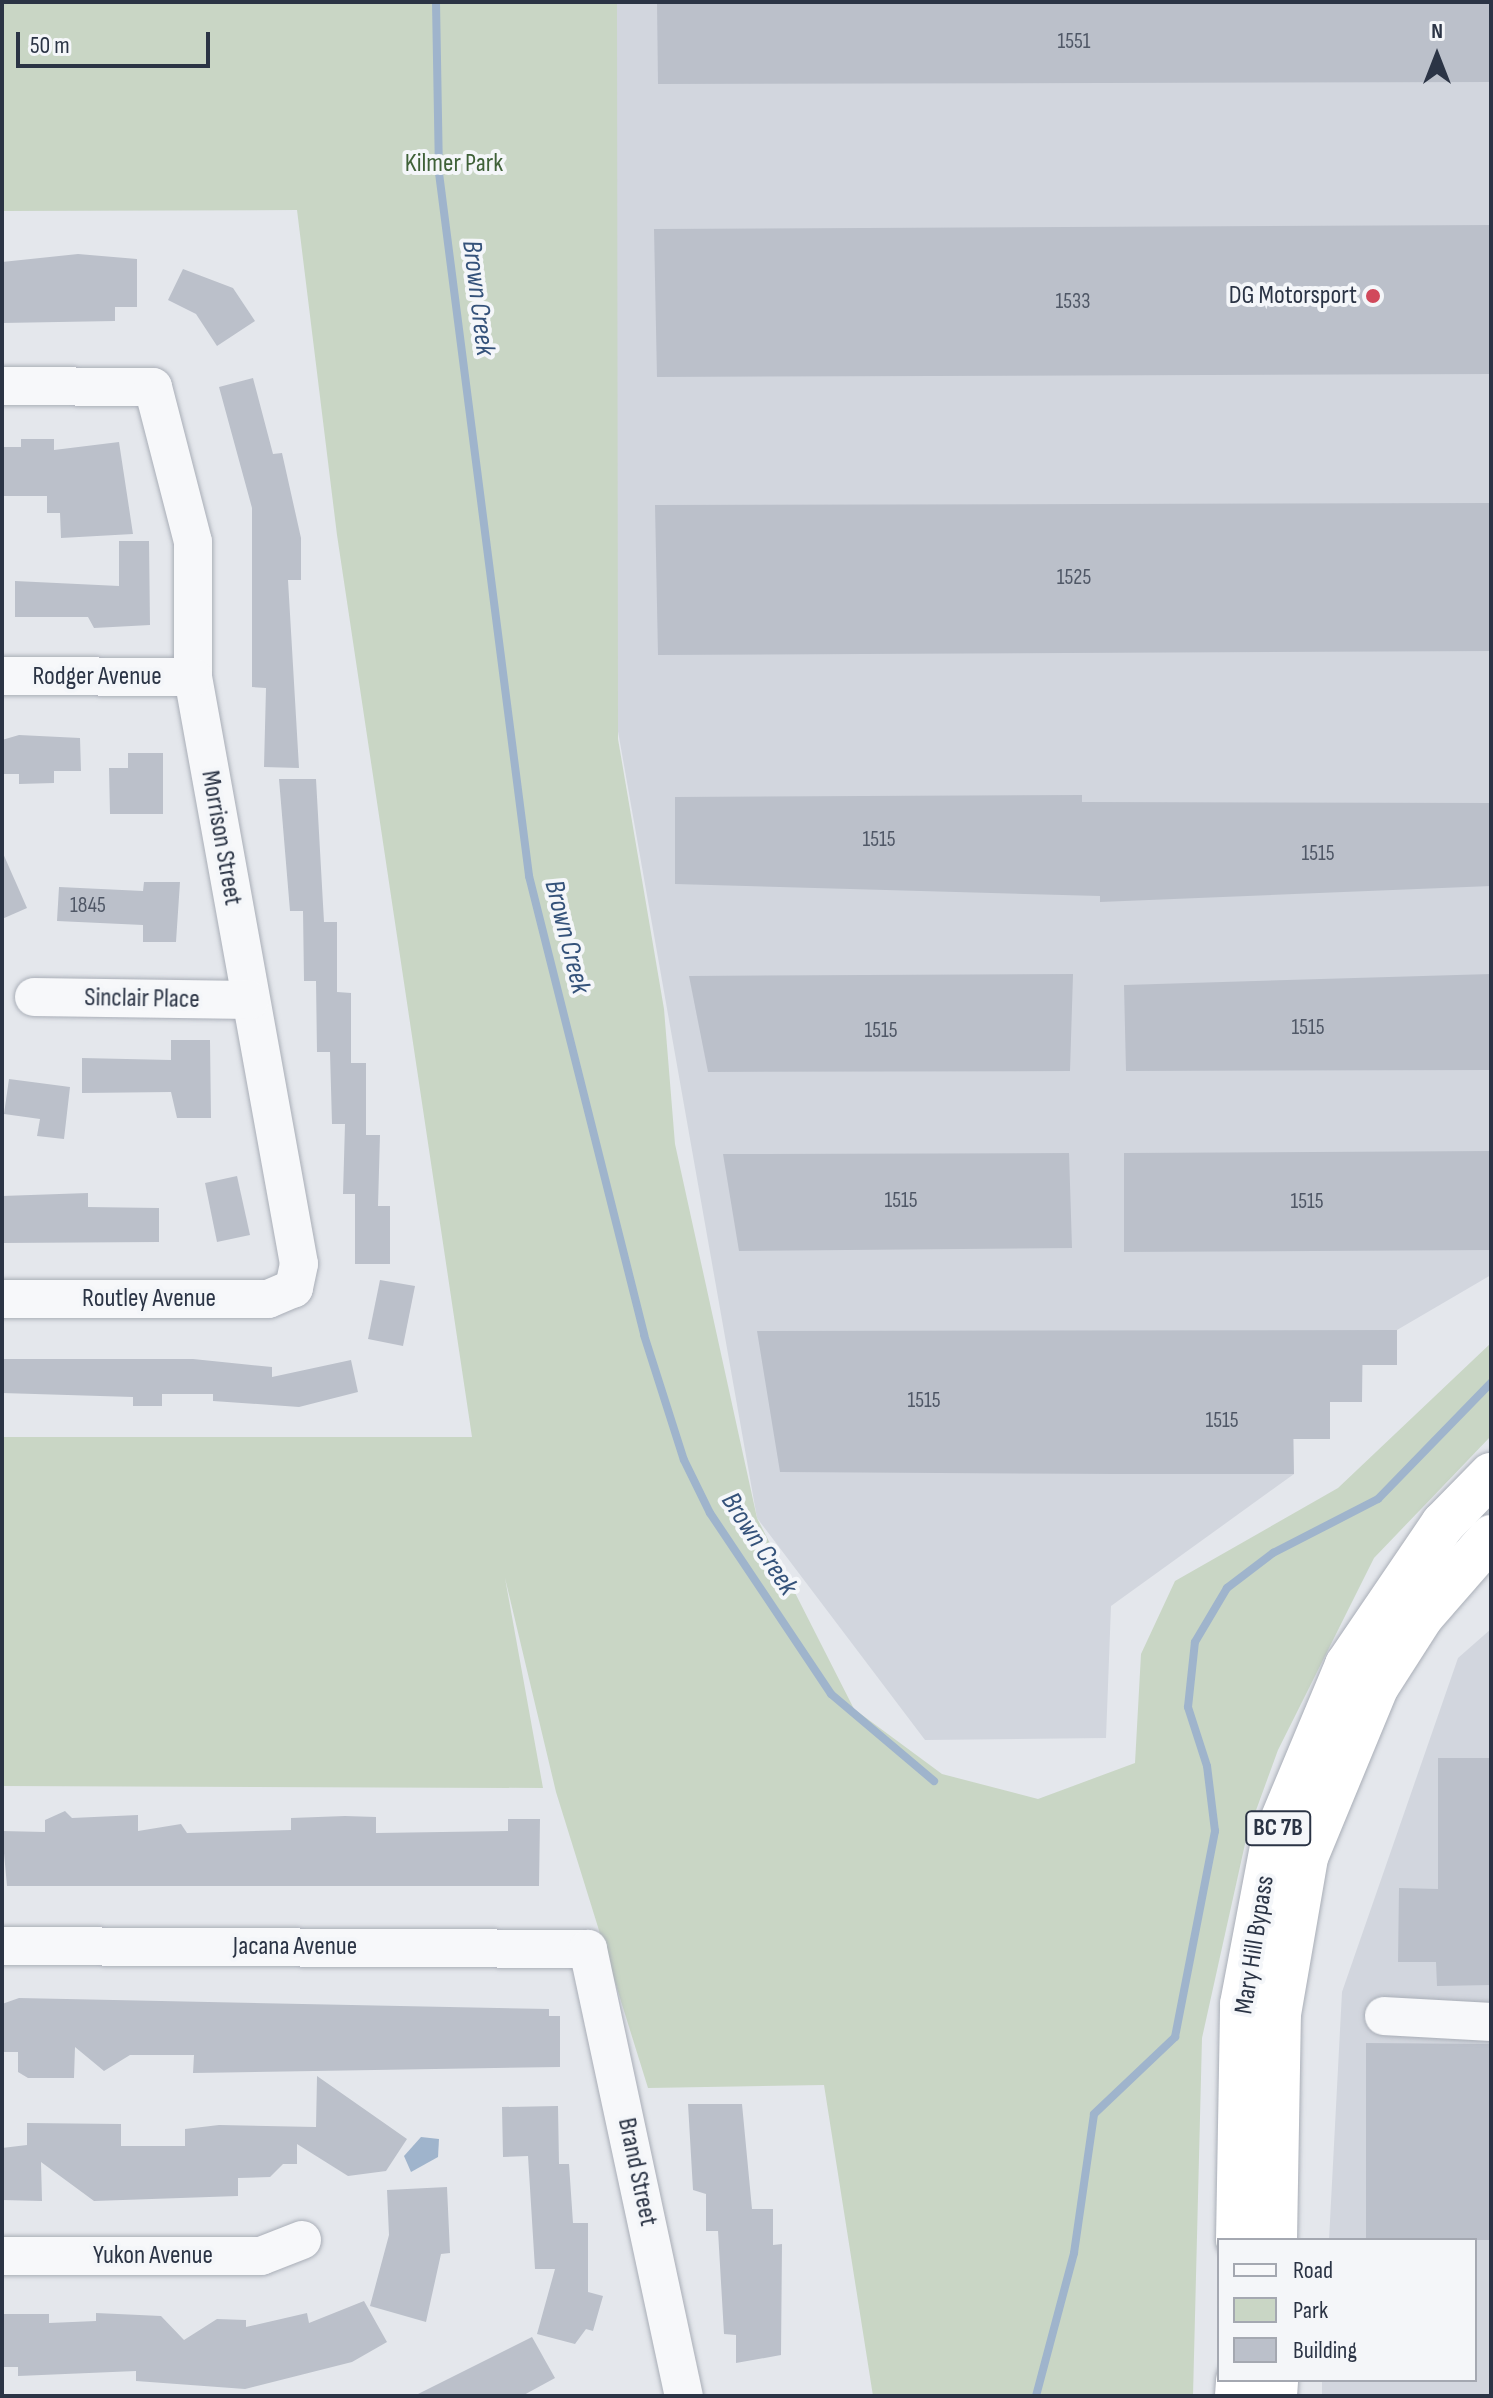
<!DOCTYPE html>
<style>
body{margin:0}
#map{position:relative;width:1493px;height:2398px;overflow:hidden;background:#e4e7ec;font-family:"Sofia Sans Condensed",sans-serif}
div>[style]{position:absolute}
.built>*{inset:0;background:#d2d6de}
.green>*{inset:0;background:#c9d6c5}
.water>*{inset:0;background:#9fb4cc}
.stream>*{height:8px;margin:-4px;padding:0 4px;transform-origin:4px;border-radius:4px;background:#9fb4cc}
.building>*{inset:0;background:#bbc0ca}
.roads{filter:drop-shadow(0 0 2px #a9aeb7) drop-shadow(0 0 2px #a9aeb7)}
.minor>*{height:38px;margin:-19px;padding:0 19px;transform-origin:19px;border-radius:19px;background:#f7f8fa}
.highway>*{height:44px;margin:-22px;padding:0 22px;transform-origin:22px;border-radius:22px;background:#fff}
.dots>*{width:22px;height:22px;translate:-50% -50%;box-sizing:border-box;border:4px solid #f4f6f9;border-radius:50%}
span{translate:-50% -50%;white-space:nowrap;text-align:center;line-height:1.15;-webkit-text-stroke:8px #f4f6f9;paint-order:stroke}
.number-label{font-size:22px;color:#4f5766}
.number-label span{-webkit-text-stroke-width:0}
.shield-label span{padding:2px 6px;background:#f4f6f9;border:2px solid;border-radius:6px;-webkit-text-stroke-width:0}
.shield-label{font-size:24px;color:#2b3445;font-weight:700}
.park-label{font-size:26px;color:#3f6138}
.poi-label{font-size:26px;color:#2b3445}
.right{translate:-100% -50%;text-align:right}
.street-label{font-size:26px;color:#2b3445}
.water-label{font-size:28px;color:#34527a;font-style:italic}
.frame{position:absolute;inset:0;border:4px solid #2b3445;pointer-events:none}
.legend{position:absolute;left:1217px;top:2238px;width:260px;height:144px;box-sizing:border-box;background:#f4f6f9;border:2px solid #a4a8b1;margin:0;padding:10px 14px;list-style:none;font-size:24px;color:#2b3445}
.legend li{display:flex;align-items:center;gap:16px;height:40px}
.legend b{width:40px;border:2px solid #a4a8b1}
.north{position:absolute;left:1397px;top:16px;width:80px;height:80px;-webkit-text-stroke:6px #f4f6f9;paint-order:stroke;rotate:0deg;font-size:22px;font-weight:700;line-height:32px;text-align:center;color:#2b3445}
.north::after{content:'';display:block;margin:auto;width:28px;height:36px;background:#2b3445;clip-path:polygon(50% 0,100% 100%,50% 72%,0 100%)}
.scale{position:absolute;left:16px;top:32px;width:194px;height:36px;box-sizing:border-box;border:4px solid #2b3445;border-top:0;padding-left:10px;font-size:24px;line-height:28px;white-space:nowrap;color:#2b3445;-webkit-text-stroke:6px #f4f6f9;paint-order:stroke}
</style>
<div id="map">
<div class="built">
<i style="clip-path:polygon(617px 2px,1491px 2px,1491px 1275px,1397px 1330px,1397px 1365px,1363px 1365px,1362px 1402px,1330px 1402px,1330px 1439px,1294px 1439px,1294px 1474px,1111px 1606px,1106px 1738px,925px 1740px,757px 1518px,613px 703px)"></i>
<i style="clip-path:polygon(1491px 1629px,1491px 2396px,1322px 2396px,1322px 2380px,1475px 2380px,1475px 2240px,1329px 2240px,1342px 1992px,1458px 1658px)"></i>
</div>
<div class="green">
<i style="clip-path:polygon(2px 2px,617px 2px,618px 739px,664px 1009px,675px 1144px,757px 1518px,854px 1709px,942px 1774px,1038px 1799px,1135px 1763px,1141px 1654px,1175px 1581px,1338px 1488px,1491px 1343px,1491px 1436px,1374px 1558px,1278px 1750px,1247px 1835px,1202px 2038px,1193px 2396px,873px 2396px,824px 2085px,648px 2088px,556px 1792px,505px 1578px,543px 1788px,2px 1786px,2px 1437px,472px 1437px,337px 535px,297px 210px,2px 211px)"></i>
</div>
<div class="water">
<i style="clip-path:polygon(421px 2137px,439px 2139px,438px 2157px,411px 2172px,404px 2156px)"></i>
</div>
<div class="stream">
<i style="left:436px;top:2px;width:171px;rotate:89deg"></i>
<i style="left:439px;top:173px;width:709px;rotate:82.7deg"></i>
<i style="left:529px;top:876px;width:473px;rotate:75.9deg"></i>
<i style="left:644px;top:1335px;width:131px;rotate:72.3deg"></i>
<i style="left:684px;top:1460px;width:59px;rotate:63.9deg"></i>
<i style="left:710px;top:1513px;width:218px;rotate:56.2deg"></i>
<i style="left:831px;top:1694px;width:135px;rotate:40.2deg"></i>
<i style="left:1036px;top:2396px;width:148px;rotate:-75.1deg"></i>
<i style="left:1074px;top:2253px;width:140px;rotate:-81.8deg"></i>
<i style="left:1094px;top:2114px;width:112px;rotate:-43.5deg"></i>
<i style="left:1175px;top:2037px;width:210px;rotate:-79deg"></i>
<i style="left:1215px;top:1831px;width:65px;rotate:-97deg"></i>
<i style="left:1207px;top:1766px;width:62px;rotate:-107.9deg"></i>
<i style="left:1188px;top:1707px;width:65px;rotate:-83.9deg"></i>
<i style="left:1195px;top:1642px;width:63px;rotate:-59.3deg"></i>
<i style="left:1227px;top:1588px;width:58px;rotate:-37.3deg"></i>
<i style="left:1273px;top:1553px;width:118px;rotate:-27.2deg"></i>
<i style="left:1378px;top:1499px;width:162px;rotate:-45.8deg"></i>
</div>
<div class="building">
<i style="clip-path:polygon(657px 2px,1491px 2px,1491px 82px,658px 84px)"></i>
<i style="clip-path:polygon(1491px 225px,1491px 374px,657px 377px,654px 229px)"></i>
<i style="clip-path:polygon(78px 254px,137px 259px,137px 307px,115px 307px,115px 321px,2px 323px,2px 262px)"></i>
<i style="clip-path:polygon(183px 269px,233px 288px,255px 321px,217px 346px,196px 314px,168px 300px)"></i>
<i style="clip-path:polygon(253px 378px,273px 454px,282px 453px,301px 538px,301px 580px,288px 580px,299px 768px,264px 767px,266px 688px,252px 687px,252px 508px,219px 387px)"></i>
<i style="clip-path:polygon(21px 439px,54px 439px,54px 450px,119px 442px,133px 534px,61px 538px,60px 513px,47px 513px,47px 496px,4px 496px,4px 447px,21px 447px)"></i>
<i style="clip-path:polygon(1491px 503px,1491px 651px,658px 655px,655px 505px)"></i>
<i style="clip-path:polygon(119px 541px,149px 541px,150px 625px,94px 628px,88px 617px,15px 617px,15px 581px,119px 586px)"></i>
<i style="clip-path:polygon(19px 735px,80px 738px,81px 771px,54px 771px,54px 783px,19px 784px,19px 774px,2px 774px,2px 740px)"></i>
<i style="clip-path:polygon(128px 753px,163px 753px,163px 814px,110px 814px,109px 768px,128px 768px)"></i>
<i style="clip-path:polygon(279px 779px,316px 779px,324px 922px,337px 922px,337px 992px,351px 993px,351px 1063px,366px 1063px,366px 1135px,380px 1135px,378px 1206px,390px 1206px,390px 1264px,355px 1264px,355px 1194px,343px 1194px,345px 1124px,332px 1124px,330px 1052px,317px 1052px,316px 981px,304px 981px,303px 911px,290px 911px)"></i>
<i style="clip-path:polygon(1082px 795px,1082px 802px,1491px 803px,1491px 886px,1100px 902px,1100px 896px,675px 884px,675px 797px)"></i>
<i style="clip-path:polygon(2px 851px,27px 908px,2px 919px)"></i>
<i style="clip-path:polygon(144px 882px,180px 882px,176px 942px,143px 942px,143px 925px,57px 921px,59px 887px,143px 891px)"></i>
<i style="clip-path:polygon(1073px 974px,1070px 1071px,708px 1072px,689px 976px)"></i>
<i style="clip-path:polygon(1491px 974px,1491px 1070px,1126px 1071px,1124px 985px)"></i>
<i style="clip-path:polygon(171px 1040px,210px 1040px,211px 1118px,177px 1118px,171px 1092px,82px 1093px,82px 1058px,171px 1060px)"></i>
<i style="clip-path:polygon(9px 1079px,70px 1087px,64px 1139px,37px 1136px,40px 1119px,4px 1114px)"></i>
<i style="clip-path:polygon(1491px 1151px,1491px 1250px,1124px 1252px,1124px 1153px)"></i>
<i style="clip-path:polygon(1069px 1153px,1072px 1248px,739px 1251px,723px 1154px)"></i>
<i style="clip-path:polygon(237px 1176px,250px 1235px,217px 1242px,205px 1183px)"></i>
<i style="clip-path:polygon(88px 1193px,88px 1207px,159px 1208px,159px 1242px,2px 1243px,2px 1196px)"></i>
<i style="clip-path:polygon(380px 1280px,415px 1286px,403px 1346px,368px 1339px)"></i>
<i style="clip-path:polygon(1397px 1330px,1397px 1365px,1362px 1365px,1362px 1402px,1330px 1402px,1330px 1439px,1293px 1439px,1294px 1474px,1115px 1474px,780px 1472px,757px 1331px)"></i>
<i style="clip-path:polygon(2px 1359px,193px 1359px,272px 1367px,272px 1377px,351px 1360px,358px 1392px,299px 1407px,213px 1401px,213px 1394px,162px 1394px,162px 1406px,133px 1406px,133px 1397px,2px 1393px)"></i>
<i style="clip-path:polygon(1438px 1758px,1491px 1758px,1491px 1985px,1437px 1986px,1436px 1962px,1398px 1962px,1399px 1888px,1438px 1889px)"></i>
<i style="clip-path:polygon(65px 1811px,72px 1818px,138px 1815px,138px 1831px,181px 1824px,187px 1833px,291px 1830px,291px 1818px,345px 1816px,376px 1817px,376px 1833px,508px 1831px,508px 1819px,540px 1819px,539px 1886px,7px 1886px,2px 1831px,45px 1832px,45px 1820px)"></i>
<i style="clip-path:polygon(19px 1998px,549px 2009px,549px 2016px,560px 2016px,560px 2067px,193px 2073px,194px 2055px,130px 2055px,104px 2071px,75px 2047px,74px 2078px,28px 2078px,18px 2072px,18px 2052px,2px 2052px,2px 2004px)"></i>
<i style="clip-path:polygon(1366px 2043px,1491px 2044px,1491px 2240px,1366px 2240px)"></i>
<i style="clip-path:polygon(317px 2076px,407px 2139px,386px 2171px,348px 2176px,297px 2144px,297px 2164px,283px 2164px,270px 2177px,238px 2178px,238px 2196px,94px 2201px,41px 2162px,42px 2201px,2px 2200px,2px 2148px,27px 2145px,27px 2123px,121px 2124px,121px 2146px,185px 2146px,185px 2129px,219px 2125px,316px 2127px)"></i>
<i style="clip-path:polygon(688px 2104px,742px 2104px,752px 2209px,773px 2209px,773px 2245px,782px 2244px,781px 2355px,736px 2363px,736px 2335px,724px 2334px,718px 2231px,706px 2231px,706px 2194px,693px 2190px)"></i>
<i style="clip-path:polygon(558px 2106px,559px 2164px,569px 2164px,573px 2223px,588px 2223px,588px 2292px,603px 2296px,593px 2331px,586px 2329px,575px 2344px,537px 2334px,555px 2269px,535px 2269px,528px 2156px,503px 2157px,502px 2107px)"></i>
<i style="clip-path:polygon(447px 2187px,450px 2253px,441px 2254px,426px 2322px,370px 2306px,389px 2235px,387px 2190px)"></i>
<i style="clip-path:polygon(364px 2301px,387px 2342px,352px 2362px,245px 2389px,136px 2381px,136px 2371px,18px 2376px,18px 2367px,2px 2367px,2px 2314px,49px 2314px,49px 2323px,96px 2321px,96px 2313px,161px 2316px,184px 2340px,217px 2319px,246px 2320px,246px 2327px,307px 2313px,309px 2323px)"></i>
<i style="clip-path:polygon(532px 2337px,555px 2378px,522px 2396px,414px 2396px)"></i>
</div>
<div class="roads">
<div class="minor">
<i style="left:2px;top:386px;width:151px;rotate:0.4deg"></i>
<i style="left:153px;top:387px;width:160px;rotate:75.5deg"></i>
<i style="left:193px;top:542px;width:135px;rotate:90deg"></i>
<i style="left:193px;top:677px;width:596px;rotate:79.76deg"></i>
<i style="left:299px;top:1264px;width:25px;rotate:102deg"></i>
<i style="left:294px;top:1288px;width:28px;rotate:157deg"></i>
<i style="left:268px;top:1299px;width:266px;rotate:180deg"></i>
<i style="left:2px;top:676px;width:191px;rotate:0.3deg"></i>
<i style="left:34px;top:997px;width:216px;rotate:0.8deg"></i>
<i style="left:2px;top:1946px;width:586px;rotate:0.29deg"></i>
<i style="left:588px;top:1949px;width:457px;rotate:77.9deg"></i>
<i style="left:1384px;top:2016px;width:107px;rotate:3.2deg"></i>
<i style="left:2px;top:2256px;width:259px"></i>
<i style="left:261px;top:2256px;width:44px;rotate:-21.3deg"></i>
</div>
<div class="highway">
<i style="left:1238px;top:2240px;width:236px;rotate:-89deg"></i>
<i style="left:1242px;top:2004px;width:165px;rotate:-79.2deg"></i>
<i style="left:1273px;top:1842px;width:192px;rotate:-67.3deg"></i>
<i style="left:1347px;top:1665px;width:171px;rotate:-55.8deg"></i>
<i style="left:1443px;top:1524px;width:69px;rotate:-45.6deg"></i>
<i style="left:1275px;top:2240px;width:226px;rotate:-89deg"></i>
<i style="left:1279px;top:2014px;width:159px;rotate:-80.2deg"></i>
<i style="left:1306px;top:1857px;width:185px;rotate:-67.5deg"></i>
<i style="left:1377px;top:1686px;width:83px;rotate:-57.3deg"></i>
<i style="left:1422px;top:1616px;width:105px;rotate:-48.9deg"></i>
<i style="left:1237px;top:2396px;width:16px;rotate:-86deg"></i>
<i style="left:1275px;top:2396px;width:16px;rotate:-86deg"></i>
</div>
</div>
<div class="dots">
<i style="left:1373px;top:296px;background:#d1495b"></i>
</div>
<div class="number-label">
<span style="left:1074px;top:42px">1551</span>
<span style="left:1073px;top:302px">1533</span>
<span style="left:1074px;top:578px">1525</span>
<span style="left:879px;top:840px">1515</span>
<span style="left:1318px;top:854px">1515</span>
<span style="left:88px;top:906px">1845</span>
<span style="left:1308px;top:1028px">1515</span>
<span style="left:881px;top:1031px">1515</span>
<span style="left:901px;top:1201px">1515</span>
<span style="left:1307px;top:1202px">1515</span>
<span style="left:924px;top:1401px">1515</span>
<span style="left:1222px;top:1421px">1515</span>
</div>
<div class="shield-label">
<span style="left:1278px;top:1828px">BC 7B</span>
</div>
<div class="park-label">
<span style="left:454px;top:164px">Kilmer Park</span>
</div>
<div class="poi-label">
<span class="right" style="left:1357px;top:296px">DG Motorsport</span>
</div>
<div class="street-label">
<span style="left:97px;top:677px">Rodger Avenue</span>
<span style="left:221px;top:838px;rotate:80deg">Morrison Street</span>
<span style="left:142px;top:999px;rotate:1deg">Sinclair Place</span>
<span style="left:149px;top:1299px">Routley Avenue</span>
<span style="left:1255px;top:1945px;rotate:-81deg">Mary Hill Bypass</span>
<span style="left:295px;top:1947px">Jacana Avenue</span>
<span style="left:637px;top:2172px;rotate:78deg">Brand Street</span>
<span style="left:153px;top:2256px">Yukon Avenue</span>
</div>
<div class="water-label">
<span style="left:478px;top:298px;rotate:83deg">Brown Creek</span>
<span style="left:567px;top:937px;rotate:76deg">Brown Creek</span>
<span style="left:759px;top:1544px;rotate:57deg">Brown Creek</span>
</div>
<div class="frame"></div>
<ul class="legend">
<li><b style="height:10px;background:#f7f8fa"></b>Road</li>
<li><b style="height:22px;background:#c9d6c5"></b>Park</li>
<li><b style="height:22px;background:#bbc0ca"></b>Building</li>
</ul>
<div class="north">N</div>
<div class="scale">50 m</div>
</div>
